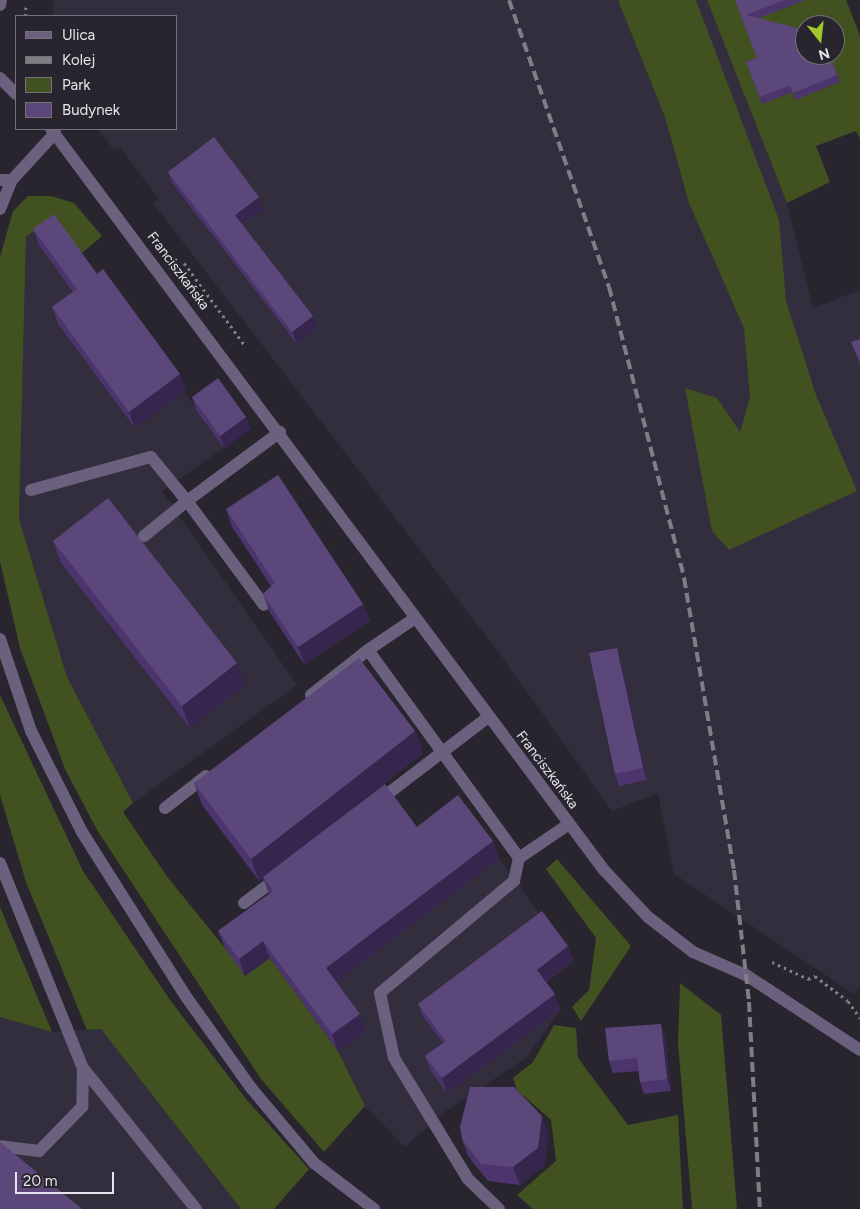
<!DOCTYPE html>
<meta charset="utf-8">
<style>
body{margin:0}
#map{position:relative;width:860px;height:1209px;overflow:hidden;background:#28252e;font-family:Figtree,sans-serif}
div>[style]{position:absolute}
.built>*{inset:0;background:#332e3d}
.green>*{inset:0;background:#425120}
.path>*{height:3px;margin-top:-1.5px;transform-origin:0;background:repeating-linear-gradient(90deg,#838188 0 2.5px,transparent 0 6.5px)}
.service>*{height:12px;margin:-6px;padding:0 6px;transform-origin:6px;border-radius:6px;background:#6a617e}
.minor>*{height:12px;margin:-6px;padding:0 6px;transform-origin:6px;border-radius:6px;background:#6a617e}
.rail>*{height:4px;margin-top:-2px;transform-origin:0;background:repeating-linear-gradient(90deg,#807d85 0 10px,transparent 0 15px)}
.wall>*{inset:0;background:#4c346d}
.shaded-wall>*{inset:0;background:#36264e}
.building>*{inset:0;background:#5c477b}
span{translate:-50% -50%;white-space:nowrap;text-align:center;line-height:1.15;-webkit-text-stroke:4.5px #28252e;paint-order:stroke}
.street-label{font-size:14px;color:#e6e4ea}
.legend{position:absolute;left:15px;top:15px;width:162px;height:115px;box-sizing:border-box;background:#28252e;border:1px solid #747179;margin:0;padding:6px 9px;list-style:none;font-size:15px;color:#e6e4ea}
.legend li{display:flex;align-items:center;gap:10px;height:25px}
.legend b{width:25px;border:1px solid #747179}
.north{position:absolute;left:795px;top:15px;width:50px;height:50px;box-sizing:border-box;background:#28252e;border:1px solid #747179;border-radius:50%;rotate:164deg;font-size:14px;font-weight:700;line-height:20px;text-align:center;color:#e6e4ea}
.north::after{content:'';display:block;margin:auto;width:18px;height:22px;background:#a1c92a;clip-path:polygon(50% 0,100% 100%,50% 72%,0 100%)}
.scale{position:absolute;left:15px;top:1172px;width:99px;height:22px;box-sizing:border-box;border:2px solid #e6e4ea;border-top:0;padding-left:6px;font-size:15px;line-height:18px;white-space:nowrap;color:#e6e4ea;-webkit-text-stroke:4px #28252e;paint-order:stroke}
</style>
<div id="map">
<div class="built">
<i style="clip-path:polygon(54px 0,707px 0,787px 203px,813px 308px,860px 290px,860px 987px,854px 994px,674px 874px,658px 793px,612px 811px,500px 654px,153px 203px,158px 198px,140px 174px,120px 147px,114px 150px,98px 129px,176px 129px,176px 16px,53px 16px)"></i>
<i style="clip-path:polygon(54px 221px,109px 286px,224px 448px,162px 491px,297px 685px,133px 803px,67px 677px,19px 519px,26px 236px)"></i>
<i style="clip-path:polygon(423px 844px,499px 858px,574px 961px,543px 984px,561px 1009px,526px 1058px,443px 1113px,405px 1147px,365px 1106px,338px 1051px,270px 958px)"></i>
<i style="clip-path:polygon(0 1017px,52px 1032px,101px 1029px,241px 1209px,0 1209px)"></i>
</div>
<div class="green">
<i style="clip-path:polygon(618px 0,696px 0,779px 220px,786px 301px,816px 395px,857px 491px,729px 550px,712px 531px,685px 388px,717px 398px,740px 432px,750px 397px,744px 328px,689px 203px,665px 117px)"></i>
<i style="clip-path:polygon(evenodd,707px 0,846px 0,860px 36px,860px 139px,856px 131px,816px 146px,830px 182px,787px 203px,707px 0,805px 25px,835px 25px,835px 55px,805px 55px,805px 25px)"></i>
<i style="clip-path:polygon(28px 196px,51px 196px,74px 203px,102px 236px,82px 253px,54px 221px,26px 236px,19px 519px,67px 677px,133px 803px,123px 812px,168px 878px,225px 948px,270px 958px,338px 1051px,365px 1106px,324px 1152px,261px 1079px,97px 830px,65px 769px,20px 648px,0 561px,0 257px,13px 211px)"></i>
<i style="clip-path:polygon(0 695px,83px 871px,170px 1000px,246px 1099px,309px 1169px,274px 1209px,241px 1209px,101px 1029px,87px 1030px,26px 882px,0 795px)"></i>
<i style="clip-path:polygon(557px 859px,631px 946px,581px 1021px,572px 1007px,589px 990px,596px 938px,546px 869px)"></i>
<i style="clip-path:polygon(0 907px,52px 1032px,0 1017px)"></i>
<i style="clip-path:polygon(680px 983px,721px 1015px,737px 1209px,692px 1209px,678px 1043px)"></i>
<i style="clip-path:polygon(554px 1025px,576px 1028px,578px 1058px,628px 1125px,678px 1115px,683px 1209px,533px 1209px,517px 1195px,556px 1161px,551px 1120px,517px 1090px,513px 1078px,533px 1062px)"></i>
</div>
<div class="path">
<i style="left:25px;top:16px;width:10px;rotate:-84deg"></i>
<i style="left:184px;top:263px;width:104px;rotate:53.6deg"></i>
<i style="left:772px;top:962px;width:40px;rotate:25deg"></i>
<i style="left:808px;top:979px;width:8px;rotate:-23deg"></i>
<i style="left:815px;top:976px;width:41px;rotate:37.1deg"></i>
<i style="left:848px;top:1001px;width:21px;rotate:55deg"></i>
</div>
<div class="service">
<i style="left:0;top:180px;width:12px"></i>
<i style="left:31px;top:490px;width:124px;rotate:-15.4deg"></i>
<i style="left:151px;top:457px;width:57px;rotate:50.7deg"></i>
<i style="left:187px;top:501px;width:116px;rotate:-36.6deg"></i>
<i style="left:144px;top:536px;width:55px;rotate:-39.1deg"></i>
<i style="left:187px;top:501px;width:129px;rotate:53.5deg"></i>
<i style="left:0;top:639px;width:97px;rotate:71.4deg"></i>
<i style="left:31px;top:731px;width:113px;rotate:63.2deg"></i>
<i style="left:82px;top:832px;width:196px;rotate:57.7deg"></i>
<i style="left:187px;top:998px;width:112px;rotate:54.5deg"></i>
<i style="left:252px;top:1089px;width:97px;rotate:50deg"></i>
<i style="left:314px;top:1163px;width:76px;rotate:37.5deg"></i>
<i style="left:368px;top:650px;width:57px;rotate:-34.2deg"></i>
<i style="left:311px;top:695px;width:73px;rotate:-38.3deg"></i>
<i style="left:368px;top:650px;width:257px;rotate:54deg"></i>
<i style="left:377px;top:802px;width:140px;rotate:-37.4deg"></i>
<i style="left:165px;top:808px;width:52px;rotate:-38deg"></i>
<i style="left:244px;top:903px;width:45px;rotate:-36.9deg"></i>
<i style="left:83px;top:1068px;width:181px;rotate:51.3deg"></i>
<i style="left:499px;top:1209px;width:43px;rotate:-135.9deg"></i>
<i style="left:468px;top:1179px;width:142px;rotate:-121.4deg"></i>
<i style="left:394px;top:1058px;width:66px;rotate:-102.2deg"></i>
<i style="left:380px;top:993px;width:175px;rotate:-39.9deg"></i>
<i style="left:514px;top:881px;width:24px;rotate:-78deg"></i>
<i style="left:519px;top:858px;width:60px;rotate:-34.2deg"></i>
</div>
<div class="minor">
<i style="left:0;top:5px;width:5px;rotate:-79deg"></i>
<i style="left:0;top:78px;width:23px;rotate:45deg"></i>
<i style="left:51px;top:129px;width:925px;rotate:53.27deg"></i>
<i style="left:604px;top:870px;width:64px;rotate:46.9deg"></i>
<i style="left:648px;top:917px;width:57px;rotate:37.9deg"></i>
<i style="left:693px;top:952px;width:58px;rotate:23.5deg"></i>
<i style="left:746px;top:975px;width:136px;rotate:33.3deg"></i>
<i style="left:0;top:209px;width:31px;rotate:-68deg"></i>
<i style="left:12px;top:180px;width:64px;rotate:-47.5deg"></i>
<i style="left:0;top:863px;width:221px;rotate:68deg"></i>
<i style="left:83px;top:1068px;width:39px;rotate:91deg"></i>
<i style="left:82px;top:1107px;width:62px;rotate:134.3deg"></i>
<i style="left:39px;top:1151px;width:39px;rotate:-173deg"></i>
</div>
<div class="rail">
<i style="left:509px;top:0;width:304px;rotate:70.8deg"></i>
<i style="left:609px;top:287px;width:301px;rotate:75.5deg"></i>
<i style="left:684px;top:578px;width:296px;rotate:80.3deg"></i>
<i style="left:734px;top:870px;width:133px;rotate:83.5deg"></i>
<i style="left:749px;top:1002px;width:207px;rotate:87deg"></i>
</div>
<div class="wall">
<i style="clip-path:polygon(735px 0,806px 0,759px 18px,830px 55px,840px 82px,795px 100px,793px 92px,762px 104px,746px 62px,757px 58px)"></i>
<i style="clip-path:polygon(168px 172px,263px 209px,242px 225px,317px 329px,297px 344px,173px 184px)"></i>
<i style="clip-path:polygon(33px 229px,97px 274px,186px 390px,135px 428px,58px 324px,52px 307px,73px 292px,39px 245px)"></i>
<i style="clip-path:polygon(192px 397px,246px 417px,251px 429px,224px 448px,196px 410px)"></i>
<i style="clip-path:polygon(226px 509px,363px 604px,370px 621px,304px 664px,269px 611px,263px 594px,271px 586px,232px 527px)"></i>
<i style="clip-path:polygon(53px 541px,245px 685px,190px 728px,61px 563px)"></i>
<i style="clip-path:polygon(621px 660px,647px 780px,619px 786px,615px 774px)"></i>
<i style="clip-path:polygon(415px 731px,423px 753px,324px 830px,417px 827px,493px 841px,499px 858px,336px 982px,366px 1031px,338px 1051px,270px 958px,245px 976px,225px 948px,218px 931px,269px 894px,263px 878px,259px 881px,202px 805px,194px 783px)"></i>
<i style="clip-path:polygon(574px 961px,546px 982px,561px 1009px,447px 1093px,431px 1071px,425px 1056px,443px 1043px,424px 1018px,418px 1004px)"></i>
<i style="clip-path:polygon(661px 1024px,665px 1036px,671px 1091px,644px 1094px,640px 1082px,639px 1071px,613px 1073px,609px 1061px)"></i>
<i style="clip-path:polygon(548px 1133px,545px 1165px,520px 1185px,488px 1181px,468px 1156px,462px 1139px)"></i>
</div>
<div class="shaded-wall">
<i style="clip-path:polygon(259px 197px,263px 209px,239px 227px,235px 215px)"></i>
<i style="clip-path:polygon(313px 316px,317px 329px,297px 344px,292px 332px)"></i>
<i style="clip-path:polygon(180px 374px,186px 390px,135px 428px,129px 412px)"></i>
<i style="clip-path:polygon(246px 417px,251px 429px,224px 448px,220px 436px)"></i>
<i style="clip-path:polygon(363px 604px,370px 621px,304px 664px,298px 647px)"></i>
<i style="clip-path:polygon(617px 648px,621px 660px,647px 780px,643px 768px)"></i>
<i style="clip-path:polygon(237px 663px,245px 685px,190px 728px,182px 706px)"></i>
<i style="clip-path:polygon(415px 731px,423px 753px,259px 881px,251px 859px)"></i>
<i style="clip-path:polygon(493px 841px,499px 858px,332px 985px,326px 968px)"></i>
<i style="clip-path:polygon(263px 941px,270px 958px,245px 976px,239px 959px)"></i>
<i style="clip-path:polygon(568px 946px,574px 961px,542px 984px,537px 970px)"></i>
<i style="clip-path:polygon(555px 994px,561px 1009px,447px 1093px,442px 1078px)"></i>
<i style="clip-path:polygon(360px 1014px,366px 1031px,338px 1051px,332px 1034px)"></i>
<i style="clip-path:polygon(661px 1024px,665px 1036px,671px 1091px,667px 1079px)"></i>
<i style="clip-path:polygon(542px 1116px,548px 1133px,545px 1165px,520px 1185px,513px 1167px)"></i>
</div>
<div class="building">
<i style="clip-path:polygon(735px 0,785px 0,746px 15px,805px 30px,805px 55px,830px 55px,837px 75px,793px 93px,790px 85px,760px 97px,746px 62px,757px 58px)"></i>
<i style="clip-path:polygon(214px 137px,259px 197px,235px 215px,313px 316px,292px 332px,168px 172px)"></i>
<i style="clip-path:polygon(54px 214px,97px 274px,103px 269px,180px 374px,129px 412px,52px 307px,77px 289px,33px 229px)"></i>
<i style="clip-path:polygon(860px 339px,860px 363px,851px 342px)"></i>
<i style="clip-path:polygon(218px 378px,246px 417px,220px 436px,192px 397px)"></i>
<i style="clip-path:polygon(278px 475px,363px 604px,298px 647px,263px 594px,275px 583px,226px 509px)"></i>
<i style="clip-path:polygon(108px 498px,237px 663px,182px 706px,53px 541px)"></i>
<i style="clip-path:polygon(617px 648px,643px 768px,615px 774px,589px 653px)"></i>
<i style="clip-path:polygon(359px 658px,415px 731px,251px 859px,194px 783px)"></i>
<i style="clip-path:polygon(385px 784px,417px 827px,458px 795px,493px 841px,326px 968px,360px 1014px,332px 1034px,263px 941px,239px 959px,218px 931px,273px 891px,263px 877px)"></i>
<i style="clip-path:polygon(542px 911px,568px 946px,537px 970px,555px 994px,442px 1078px,425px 1056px,446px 1041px,418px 1004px)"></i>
<i style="clip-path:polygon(661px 1024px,667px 1079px,640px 1082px,637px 1058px,609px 1061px,605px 1028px)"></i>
<i style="clip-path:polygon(470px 1087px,514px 1087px,542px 1116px,538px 1148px,513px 1167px,481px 1164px,462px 1139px,460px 1127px)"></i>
<i style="clip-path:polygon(0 1142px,82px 1209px,0 1209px)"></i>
</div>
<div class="street-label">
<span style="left:178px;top:271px;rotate:53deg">Franciszkańska</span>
<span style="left:547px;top:770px;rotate:53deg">Franciszkańska</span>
</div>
<ul class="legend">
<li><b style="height:6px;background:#6a617e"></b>Ulica</li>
<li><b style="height:6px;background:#807d85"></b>Kolej</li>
<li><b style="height:14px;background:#425120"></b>Park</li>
<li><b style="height:14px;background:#5c477b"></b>Budynek</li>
</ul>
<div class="north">N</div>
<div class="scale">20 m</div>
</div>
